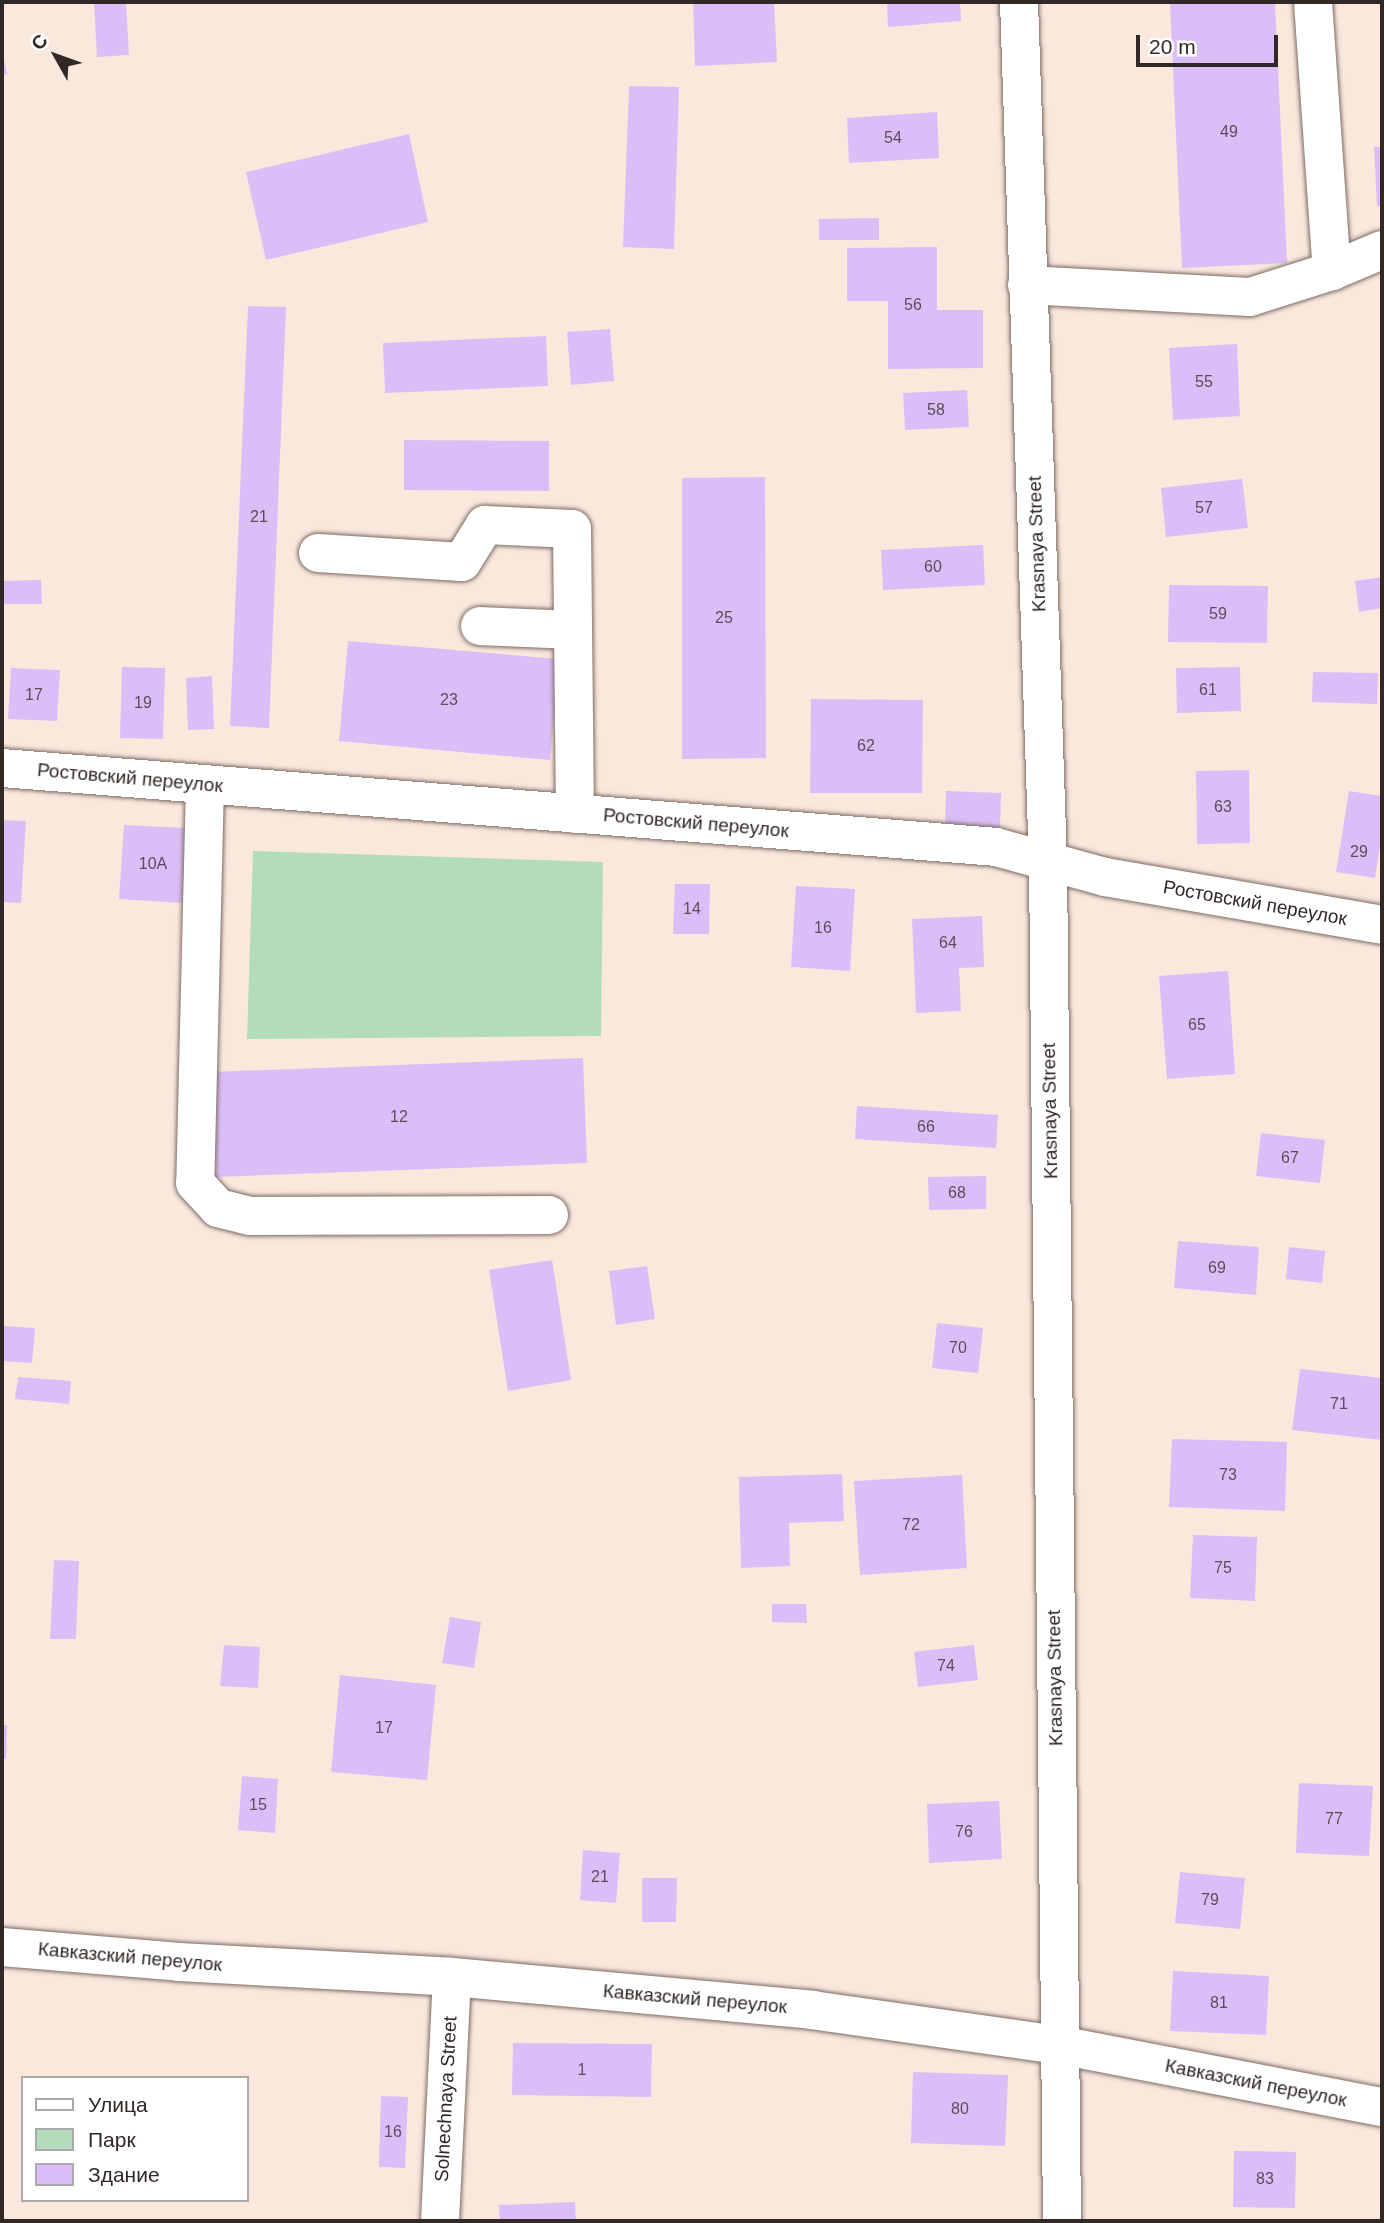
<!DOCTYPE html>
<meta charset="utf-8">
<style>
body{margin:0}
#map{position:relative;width:1384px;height:2223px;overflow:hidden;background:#fae8dd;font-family:Helvetica,sans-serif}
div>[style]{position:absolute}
.green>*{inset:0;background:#b2dcbb}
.building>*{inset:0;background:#dbbef7}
.roads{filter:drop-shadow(0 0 2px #7c6c63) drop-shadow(0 0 2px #7c6c63)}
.minor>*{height:38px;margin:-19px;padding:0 19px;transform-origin:19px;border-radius:19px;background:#fff}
span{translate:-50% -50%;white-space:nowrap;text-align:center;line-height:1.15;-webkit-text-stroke:7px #fff;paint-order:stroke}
.number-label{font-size:16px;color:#5b4e5a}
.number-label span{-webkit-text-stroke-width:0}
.street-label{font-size:19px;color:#302925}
.frame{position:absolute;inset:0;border:4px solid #302925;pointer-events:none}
.legend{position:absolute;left:21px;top:2076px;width:228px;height:126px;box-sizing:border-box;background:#fff;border:2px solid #aca9a8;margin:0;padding:9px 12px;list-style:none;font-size:21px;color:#302925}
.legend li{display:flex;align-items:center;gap:14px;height:35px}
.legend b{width:35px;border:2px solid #aca9a8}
.north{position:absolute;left:21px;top:21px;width:70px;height:70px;-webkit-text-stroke:5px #fff;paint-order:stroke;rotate:310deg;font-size:19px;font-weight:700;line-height:28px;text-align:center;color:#302925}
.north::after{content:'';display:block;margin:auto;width:24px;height:32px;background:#302925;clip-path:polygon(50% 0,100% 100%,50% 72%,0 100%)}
.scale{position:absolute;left:1136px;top:35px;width:142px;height:32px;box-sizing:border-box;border:4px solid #302925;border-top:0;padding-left:9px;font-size:21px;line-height:24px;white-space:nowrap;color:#302925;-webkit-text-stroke:5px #fff;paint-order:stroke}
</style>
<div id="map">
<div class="green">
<i style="clip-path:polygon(253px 851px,603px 862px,601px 1036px,247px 1039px)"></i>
</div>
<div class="building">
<i style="clip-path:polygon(126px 2px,129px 55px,97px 57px,94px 3px)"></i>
<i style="clip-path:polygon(693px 2px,774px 2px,777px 62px,695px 66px)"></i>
<i style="clip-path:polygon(887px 2px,960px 2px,961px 21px,888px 27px)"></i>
<i style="clip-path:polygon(1170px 2px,1275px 2px,1287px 263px,1182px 268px)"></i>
<i style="clip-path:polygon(2px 50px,7px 74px,2px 75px)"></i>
<i style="clip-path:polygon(629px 86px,679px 87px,674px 249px,623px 247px)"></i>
<i style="clip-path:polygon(937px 112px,939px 158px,849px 163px,847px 118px)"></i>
<i style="clip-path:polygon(409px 134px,428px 222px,266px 260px,246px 172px)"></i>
<i style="clip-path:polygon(1374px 147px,1382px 147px,1382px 206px,1377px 206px)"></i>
<i style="clip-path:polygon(879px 218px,879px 240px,819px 240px,819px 219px)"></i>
<i style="clip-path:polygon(937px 247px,937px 310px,983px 310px,983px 368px,888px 369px,888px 301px,847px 301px,847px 248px)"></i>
<i style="clip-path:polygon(248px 306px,286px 307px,269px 728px,230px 726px)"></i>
<i style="clip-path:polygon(610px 329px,614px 381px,571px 385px,567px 332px)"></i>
<i style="clip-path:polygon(546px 336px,548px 386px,385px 393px,383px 343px)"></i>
<i style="clip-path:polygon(1237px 344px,1240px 416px,1173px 420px,1169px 348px)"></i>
<i style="clip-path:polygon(967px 390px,969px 427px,905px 430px,903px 393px)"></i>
<i style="clip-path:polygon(404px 440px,549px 441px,549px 491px,404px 490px)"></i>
<i style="clip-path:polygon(765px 477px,766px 758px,682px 759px,682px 478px)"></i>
<i style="clip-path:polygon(1242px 479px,1248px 528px,1166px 537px,1161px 488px)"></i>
<i style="clip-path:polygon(983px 545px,985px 585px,883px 590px,881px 550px)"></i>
<i style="clip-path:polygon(1382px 577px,1382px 608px,1359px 612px,1355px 581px)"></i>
<i style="clip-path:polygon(41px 580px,42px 604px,2px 604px,2px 581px)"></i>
<i style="clip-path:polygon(1169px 585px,1268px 586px,1267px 643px,1168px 642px)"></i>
<i style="clip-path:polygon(348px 641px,559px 659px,550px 760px,339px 741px)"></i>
<i style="clip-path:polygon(122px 667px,165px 668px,163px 739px,120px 738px)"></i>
<i style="clip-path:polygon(1240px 667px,1241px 711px,1177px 713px,1176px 668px)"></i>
<i style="clip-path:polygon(11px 668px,60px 670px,57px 721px,8px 719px)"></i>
<i style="clip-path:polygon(1313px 672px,1378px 673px,1377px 704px,1312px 702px)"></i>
<i style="clip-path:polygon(212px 676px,214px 729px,188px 730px,186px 678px)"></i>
<i style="clip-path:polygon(811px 699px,923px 700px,922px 793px,810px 793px)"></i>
<i style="clip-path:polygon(1249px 770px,1250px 843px,1197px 844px,1196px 771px)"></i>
<i style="clip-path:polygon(946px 791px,1001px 793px,1000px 828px,945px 827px)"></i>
<i style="clip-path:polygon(1349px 791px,1382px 796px,1382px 832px,1375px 878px,1336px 872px)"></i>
<i style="clip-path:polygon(2px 820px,26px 821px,21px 903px,2px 902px)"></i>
<i style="clip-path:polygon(124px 825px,187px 828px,182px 903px,119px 899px)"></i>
<i style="clip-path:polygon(675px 884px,710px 884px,709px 934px,673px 934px)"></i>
<i style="clip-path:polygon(796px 886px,855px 889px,850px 971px,791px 967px)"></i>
<i style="clip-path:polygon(982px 916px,984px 967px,959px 968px,961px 1011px,916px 1013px,912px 919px)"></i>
<i style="clip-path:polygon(1228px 971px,1235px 1074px,1167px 1079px,1159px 976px)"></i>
<i style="clip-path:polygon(583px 1058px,587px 1163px,216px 1177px,212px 1072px)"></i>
<i style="clip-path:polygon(857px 1106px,998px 1115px,996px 1148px,855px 1139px)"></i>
<i style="clip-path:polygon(1261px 1133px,1325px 1140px,1320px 1183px,1256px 1176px)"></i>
<i style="clip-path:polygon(986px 1176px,986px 1209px,929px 1210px,928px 1177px)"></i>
<i style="clip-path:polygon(1178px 1241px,1259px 1247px,1256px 1295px,1174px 1288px)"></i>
<i style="clip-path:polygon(1289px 1247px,1325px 1251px,1322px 1283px,1286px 1279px)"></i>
<i style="clip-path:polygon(552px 1260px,571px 1380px,508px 1391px,489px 1270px)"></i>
<i style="clip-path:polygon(647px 1266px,655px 1319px,616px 1325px,609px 1271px)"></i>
<i style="clip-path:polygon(937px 1323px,983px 1328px,978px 1373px,932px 1368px)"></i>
<i style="clip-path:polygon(2px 1326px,35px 1328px,32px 1363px,2px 1361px)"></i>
<i style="clip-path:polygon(1300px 1369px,1382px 1378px,1382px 1440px,1292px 1430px)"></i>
<i style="clip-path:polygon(18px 1377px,71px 1381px,69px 1404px,15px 1399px)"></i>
<i style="clip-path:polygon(1172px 1439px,1287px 1442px,1285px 1511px,1169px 1507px)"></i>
<i style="clip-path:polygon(842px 1474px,844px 1521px,789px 1523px,790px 1566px,741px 1568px,739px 1477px)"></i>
<i style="clip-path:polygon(962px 1475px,967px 1568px,860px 1575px,854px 1481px)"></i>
<i style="clip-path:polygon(1193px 1535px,1257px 1537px,1255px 1601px,1190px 1598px)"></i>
<i style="clip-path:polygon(54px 1560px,79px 1561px,76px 1639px,50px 1639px)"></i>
<i style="clip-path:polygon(772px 1604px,806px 1604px,807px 1623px,772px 1622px)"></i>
<i style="clip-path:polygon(450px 1617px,481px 1622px,474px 1668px,442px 1663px)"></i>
<i style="clip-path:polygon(224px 1645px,260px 1647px,258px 1688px,220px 1686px)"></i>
<i style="clip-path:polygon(974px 1645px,978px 1680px,918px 1687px,914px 1652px)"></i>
<i style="clip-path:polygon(340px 1675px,436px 1685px,427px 1780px,331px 1772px)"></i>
<i style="clip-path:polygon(2px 1725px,7px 1725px,6px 1759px,2px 1759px)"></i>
<i style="clip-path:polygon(242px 1776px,278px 1779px,275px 1833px,238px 1830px)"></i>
<i style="clip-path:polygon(1299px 1783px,1373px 1786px,1369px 1856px,1296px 1853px)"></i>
<i style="clip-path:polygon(999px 1801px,1002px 1859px,929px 1863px,927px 1804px)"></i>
<i style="clip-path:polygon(583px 1850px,620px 1853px,616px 1903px,580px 1900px)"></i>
<i style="clip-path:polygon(1180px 1872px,1245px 1878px,1240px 1929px,1175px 1923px)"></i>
<i style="clip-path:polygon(642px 1878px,677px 1878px,676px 1922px,642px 1922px)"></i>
<i style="clip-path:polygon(1173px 1971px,1269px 1976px,1266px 2035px,1170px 2031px)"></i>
<i style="clip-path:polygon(513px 2043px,652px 2044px,651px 2097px,512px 2095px)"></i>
<i style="clip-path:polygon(913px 2072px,1008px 2075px,1005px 2146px,911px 2143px)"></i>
<i style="clip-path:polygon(381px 2096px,408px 2097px,405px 2168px,379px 2167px)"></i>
<i style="clip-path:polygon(1234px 2151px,1296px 2152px,1295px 2208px,1233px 2207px)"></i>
<i style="clip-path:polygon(575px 2202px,576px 2221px,500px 2221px,499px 2205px)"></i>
</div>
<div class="roads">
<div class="minor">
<i style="left:1019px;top:2px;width:861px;rotate:88.07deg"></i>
<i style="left:1048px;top:863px;width:1358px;rotate:89.41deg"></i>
<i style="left:1313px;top:2px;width:270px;rotate:86deg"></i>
<i style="left:1027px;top:285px;width:223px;rotate:3.1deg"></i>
<i style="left:1250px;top:297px;width:86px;rotate:-17.6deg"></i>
<i style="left:1332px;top:271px;width:54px;rotate:-22.8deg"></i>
<i style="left:318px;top:553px;width:144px;rotate:3.6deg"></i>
<i style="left:462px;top:562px;width:44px;rotate:-58.1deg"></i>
<i style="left:485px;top:525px;width:87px;rotate:2.6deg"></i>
<i style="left:572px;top:529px;width:285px;rotate:89.4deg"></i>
<i style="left:480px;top:626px;width:92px;rotate:2.5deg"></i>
<i style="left:2px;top:768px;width:997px;rotate:4.54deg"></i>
<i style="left:996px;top:847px;width:113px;rotate:15.4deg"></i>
<i style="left:1105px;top:877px;width:281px;rotate:9.8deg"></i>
<i style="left:205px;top:784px;width:399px;rotate:91.4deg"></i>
<i style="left:195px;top:1183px;width:34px;rotate:47deg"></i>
<i style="left:218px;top:1208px;width:33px;rotate:14deg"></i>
<i style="left:250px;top:1216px;width:299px;rotate:-0.2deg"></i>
<i style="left:2px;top:1947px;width:178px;rotate:4.8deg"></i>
<i style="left:179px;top:1962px;width:273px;rotate:3.1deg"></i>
<i style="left:452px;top:1977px;width:362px;rotate:5.2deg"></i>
<i style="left:812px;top:2010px;width:249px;rotate:8.1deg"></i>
<i style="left:1059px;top:2045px;width:329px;rotate:10.9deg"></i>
<i style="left:440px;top:2221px;width:244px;rotate:-87.2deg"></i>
</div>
</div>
<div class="number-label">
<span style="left:1229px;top:132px">49</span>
<span style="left:893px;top:138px">54</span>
<span style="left:913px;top:305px">56</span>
<span style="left:1204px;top:382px">55</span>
<span style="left:936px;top:410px">58</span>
<span style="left:1204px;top:508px">57</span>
<span style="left:259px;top:517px">21</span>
<span style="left:933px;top:567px">60</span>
<span style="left:1218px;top:614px">59</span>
<span style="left:724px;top:618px">25</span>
<span style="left:1208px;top:690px">61</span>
<span style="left:34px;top:695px">17</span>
<span style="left:449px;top:700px">23</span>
<span style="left:143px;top:703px">19</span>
<span style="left:866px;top:746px">62</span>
<span style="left:1223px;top:807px">63</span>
<span style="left:1359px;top:852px">29</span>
<span style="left:153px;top:864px">10А</span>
<span style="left:692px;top:909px">14</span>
<span style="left:823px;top:928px">16</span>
<span style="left:948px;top:943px">64</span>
<span style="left:1197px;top:1025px">65</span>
<span style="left:399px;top:1117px">12</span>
<span style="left:926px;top:1127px">66</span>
<span style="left:1290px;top:1158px">67</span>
<span style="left:957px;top:1193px">68</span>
<span style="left:1217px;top:1268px">69</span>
<span style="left:958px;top:1348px">70</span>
<span style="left:1339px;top:1404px">71</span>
<span style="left:1228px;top:1475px">73</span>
<span style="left:911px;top:1525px">72</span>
<span style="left:1223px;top:1568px">75</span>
<span style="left:946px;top:1666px">74</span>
<span style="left:384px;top:1728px">17</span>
<span style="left:258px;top:1805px">15</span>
<span style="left:1334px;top:1819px">77</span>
<span style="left:964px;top:1832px">76</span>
<span style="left:600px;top:1877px">21</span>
<span style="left:1210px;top:1900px">79</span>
<span style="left:1219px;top:2003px">81</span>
<span style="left:582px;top:2070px">1</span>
<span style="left:960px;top:2109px">80</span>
<span style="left:393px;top:2132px">16</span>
<span style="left:1265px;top:2179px">83</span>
</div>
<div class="street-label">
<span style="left:1037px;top:544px;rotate:-92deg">Krasnaya Street</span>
<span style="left:130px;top:778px;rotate:5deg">Ростовский переулок</span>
<span style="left:696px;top:823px;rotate:5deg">Ростовский переулок</span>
<span style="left:1255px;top:903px;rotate:10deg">Ростовский переулок</span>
<span style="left:1050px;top:1111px;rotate:-91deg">Krasnaya Street</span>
<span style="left:1055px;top:1678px;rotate:-91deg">Krasnaya Street</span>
<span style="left:130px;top:1957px;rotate:5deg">Кавказский переулок</span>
<span style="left:695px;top:1999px;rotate:5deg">Кавказский переулок</span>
<span style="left:1256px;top:2083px;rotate:11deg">Кавказский переулок</span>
<span style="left:446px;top:2099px;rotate:-87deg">Solnechnaya Street</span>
</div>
<div class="frame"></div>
<ul class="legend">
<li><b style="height:9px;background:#fff"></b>Улица</li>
<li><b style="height:19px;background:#b2dcbb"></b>Парк</li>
<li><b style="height:19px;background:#dbbef7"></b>Здание</li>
</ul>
<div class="north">С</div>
<div class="scale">20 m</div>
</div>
